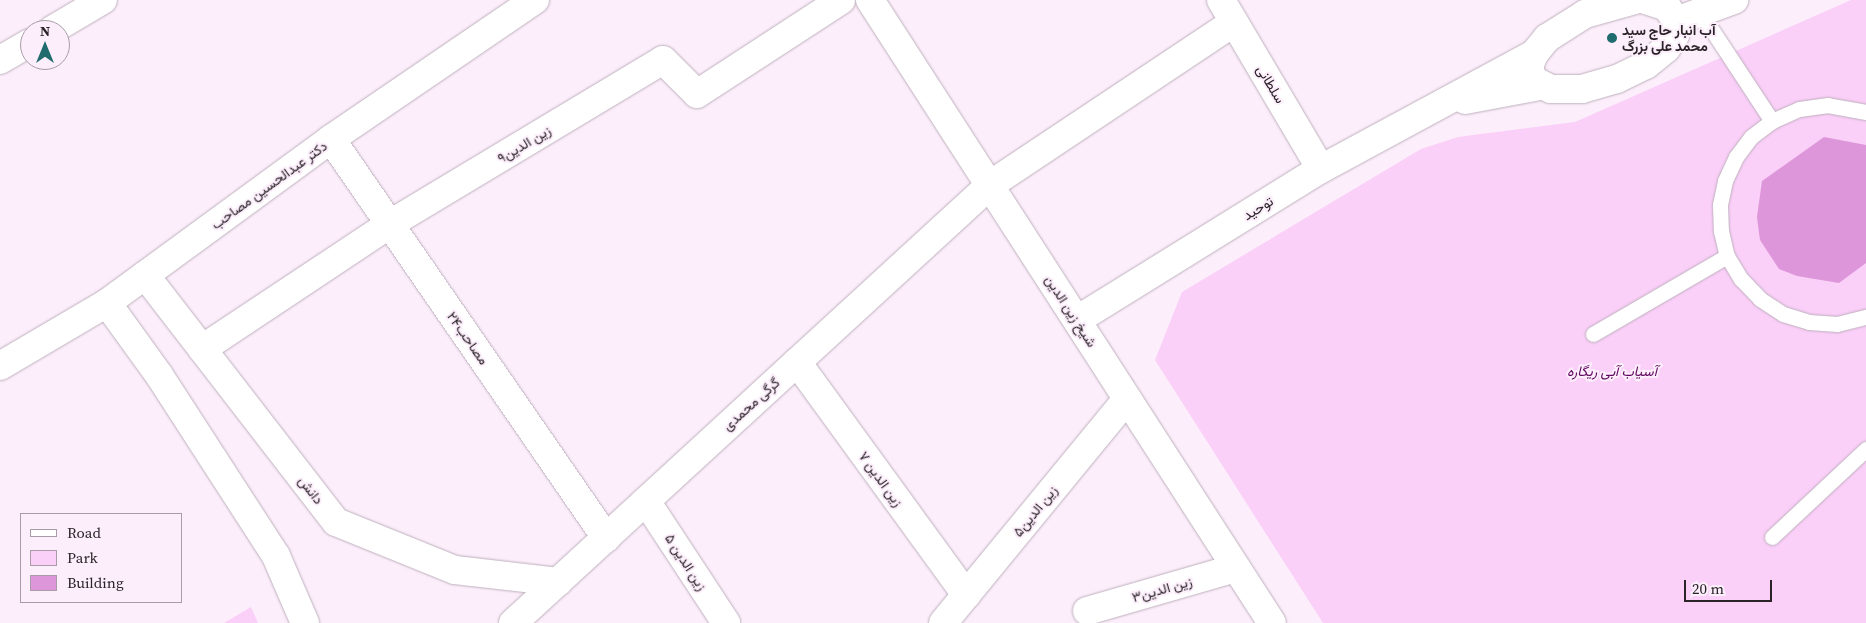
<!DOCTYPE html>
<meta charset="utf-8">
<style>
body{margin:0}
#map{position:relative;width:1866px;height:623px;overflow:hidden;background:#fceefb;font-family:"Source Serif 4",Vazirmatn,serif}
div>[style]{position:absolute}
.green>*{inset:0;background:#facff8}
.building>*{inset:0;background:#dd96da}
.roads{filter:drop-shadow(0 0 1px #beb0bd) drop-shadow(0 0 1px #beb0bd)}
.service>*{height:15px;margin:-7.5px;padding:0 7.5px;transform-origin:7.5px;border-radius:7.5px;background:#fff}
.minor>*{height:28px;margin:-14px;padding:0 14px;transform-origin:14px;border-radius:14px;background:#fff}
.tertiary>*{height:28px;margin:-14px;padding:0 14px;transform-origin:14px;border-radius:14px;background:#fff}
.dots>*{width:14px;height:14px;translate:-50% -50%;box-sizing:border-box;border:2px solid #fceefb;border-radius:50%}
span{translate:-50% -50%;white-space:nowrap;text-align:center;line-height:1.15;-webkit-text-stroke:4px #fceefb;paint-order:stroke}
.poi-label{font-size:14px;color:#2a2429;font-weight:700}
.left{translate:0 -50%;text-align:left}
.street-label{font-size:14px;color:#2a2429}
.park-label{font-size:14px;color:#600860;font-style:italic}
.legend{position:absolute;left:20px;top:513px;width:162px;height:90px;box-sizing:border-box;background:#fceefb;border:1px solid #a89da7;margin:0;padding:6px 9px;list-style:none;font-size:15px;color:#2a2429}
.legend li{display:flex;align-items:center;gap:10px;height:25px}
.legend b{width:25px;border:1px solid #a89da7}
.north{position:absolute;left:20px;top:20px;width:50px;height:50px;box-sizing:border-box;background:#fceefb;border:1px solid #a89da7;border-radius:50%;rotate:0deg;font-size:14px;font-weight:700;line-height:20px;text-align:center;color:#2a2429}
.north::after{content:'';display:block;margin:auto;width:18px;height:22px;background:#1f6b6d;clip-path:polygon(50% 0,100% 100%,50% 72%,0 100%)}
.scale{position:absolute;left:1684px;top:580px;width:88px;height:22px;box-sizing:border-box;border:2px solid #2a2429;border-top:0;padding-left:6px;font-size:15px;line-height:18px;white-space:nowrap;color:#2a2429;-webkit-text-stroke:4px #fceefb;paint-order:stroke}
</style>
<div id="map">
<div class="green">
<i style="clip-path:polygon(1851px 0,1866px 0,1866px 623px,1323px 623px,1155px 360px,1182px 292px,1421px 149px,1458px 137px,1575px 122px)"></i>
<i style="clip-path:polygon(251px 607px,258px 623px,224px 623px)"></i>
</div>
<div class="building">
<i style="clip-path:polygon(1824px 137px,1866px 145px,1866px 263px,1839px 283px,1797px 276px,1779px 269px,1760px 240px,1757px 217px,1762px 181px)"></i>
</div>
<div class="roads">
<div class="service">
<i style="left:1700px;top:12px;width:131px;rotate:56.6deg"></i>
<i style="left:1866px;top:112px;width:39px;rotate:-170deg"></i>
<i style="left:1828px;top:105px;width:29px;rotate:172deg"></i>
<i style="left:1799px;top:109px;width:30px;rotate:156deg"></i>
<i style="left:1772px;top:121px;width:26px;rotate:143deg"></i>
<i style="left:1751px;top:137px;width:25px;rotate:127deg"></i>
<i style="left:1736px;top:157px;width:26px;rotate:115deg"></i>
<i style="left:1725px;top:181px;width:25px;rotate:102deg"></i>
<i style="left:1720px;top:205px;width:26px;rotate:88deg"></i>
<i style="left:1721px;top:231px;width:26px;rotate:77deg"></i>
<i style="left:1727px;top:256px;width:27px;rotate:59deg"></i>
<i style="left:1741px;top:279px;width:28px;rotate:46deg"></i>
<i style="left:1760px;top:299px;width:27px;rotate:33deg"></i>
<i style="left:1783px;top:314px;width:27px;rotate:17deg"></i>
<i style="left:1809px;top:322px;width:28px;rotate:4deg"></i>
<i style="left:1837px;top:324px;width:30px;rotate:-14deg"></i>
<i style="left:1593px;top:334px;width:155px;rotate:-30.2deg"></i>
<i style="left:1772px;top:537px;width:129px;rotate:-43.1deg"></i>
</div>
<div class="minor">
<i style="left:1221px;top:0;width:196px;rotate:59.4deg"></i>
<i style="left:52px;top:30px;width:59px;rotate:-30.5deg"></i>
<i style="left:0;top:60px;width:34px;rotate:-30deg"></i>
<i style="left:331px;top:139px;width:485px;rotate:55.4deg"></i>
<i style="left:145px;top:275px;width:312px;rotate:52.3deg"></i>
<i style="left:336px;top:522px;width:128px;rotate:22deg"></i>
<i style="left:455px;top:570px;width:104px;rotate:6.6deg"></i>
<i style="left:107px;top:303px;width:89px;rotate:54.2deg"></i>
<i style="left:159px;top:375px;width:216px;rotate:57.1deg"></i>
<i style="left:276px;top:556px;width:73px;rotate:66.6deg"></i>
<i style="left:202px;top:349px;width:226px;rotate:-33.6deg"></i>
<i style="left:390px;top:224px;width:318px;rotate:-31deg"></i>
<i style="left:663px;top:60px;width:48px;rotate:45deg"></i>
<i style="left:697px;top:94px;width:172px;rotate:-33.1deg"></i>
<i style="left:797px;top:362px;width:288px;rotate:54deg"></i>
<i style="left:646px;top:501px;width:146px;rotate:56.7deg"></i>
<i style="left:1087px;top:611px;width:155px;rotate:-16.1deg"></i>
<i style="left:513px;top:623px;width:648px;rotate:-42.56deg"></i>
<i style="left:990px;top:185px;width:293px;rotate:-33.7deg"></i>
<i style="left:943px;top:623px;width:290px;rotate:-50.6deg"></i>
</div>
<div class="tertiary">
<i style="left:870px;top:0;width:741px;rotate:57.17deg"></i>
<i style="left:1635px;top:0;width:52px;rotate:164.4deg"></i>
<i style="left:1585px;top:14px;width:45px;rotate:147.7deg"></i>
<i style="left:1547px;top:38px;width:21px;rotate:129deg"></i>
<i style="left:1534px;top:54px;width:14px;rotate:111deg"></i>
<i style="left:1529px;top:67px;width:14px;rotate:73deg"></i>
<i style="left:1533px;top:80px;width:20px;rotate:27deg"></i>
<i style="left:1551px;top:89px;width:31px"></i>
<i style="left:1582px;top:89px;width:36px;rotate:-16deg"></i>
<i style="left:1617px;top:79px;width:32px;rotate:-26deg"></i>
<i style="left:1646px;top:65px;width:26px;rotate:-39deg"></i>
<i style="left:1666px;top:49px;width:17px;rotate:-57deg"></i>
<i style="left:1675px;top:35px;width:14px;rotate:-86deg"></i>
<i style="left:1676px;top:21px;width:17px;rotate:-123deg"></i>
<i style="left:1667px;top:7px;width:23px;rotate:-162deg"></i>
<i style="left:1676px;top:21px;width:62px;rotate:-19.9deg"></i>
<i style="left:1465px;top:100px;width:76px;rotate:-10.6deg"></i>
<i style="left:1077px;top:320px;width:287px;rotate:-31.8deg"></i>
<i style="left:1321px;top:169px;width:242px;rotate:-28.4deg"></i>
<i style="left:0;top:366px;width:124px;rotate:-30.5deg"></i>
<i style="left:107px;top:303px;width:278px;rotate:-36.2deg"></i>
<i style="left:331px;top:139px;width:247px;rotate:-34.3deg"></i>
</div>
</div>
<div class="dots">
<i style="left:1612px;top:38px;background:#1f6b6d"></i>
</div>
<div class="poi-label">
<span class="left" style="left:1622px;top:38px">آب انبار حاج سید<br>محمد علی بزرگ</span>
</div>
<div class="street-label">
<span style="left:1271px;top:84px;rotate:59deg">سلطانی</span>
<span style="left:524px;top:144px;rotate:-31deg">زین الدین۹</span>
<span style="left:269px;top:185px;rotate:-36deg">دکتر عبدالحسین مصاحب</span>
<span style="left:1258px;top:208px;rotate:-32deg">توحید</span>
<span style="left:1071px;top:311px;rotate:57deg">شیخ زین الدین</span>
<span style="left:468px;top:338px;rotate:55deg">مصاحب۲۴</span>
<span style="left:751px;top:404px;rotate:-42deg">گرگی محمدی</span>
<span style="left:881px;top:479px;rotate:54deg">زین الدین ۷</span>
<span style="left:311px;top:490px;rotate:52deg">دانش</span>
<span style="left:1035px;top:511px;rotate:-51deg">زین الدین۵</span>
<span style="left:686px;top:562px;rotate:57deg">زین الدین ۵</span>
<span style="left:1162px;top:589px;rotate:-16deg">زین الدین۳</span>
</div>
<div class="park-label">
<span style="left:1612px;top:371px">آسیاب آبی ریگاره</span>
</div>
<ul class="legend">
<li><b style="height:6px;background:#fff"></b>Road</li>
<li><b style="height:14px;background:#facff8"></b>Park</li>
<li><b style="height:14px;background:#dd96da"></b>Building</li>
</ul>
<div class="north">N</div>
<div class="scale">20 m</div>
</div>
